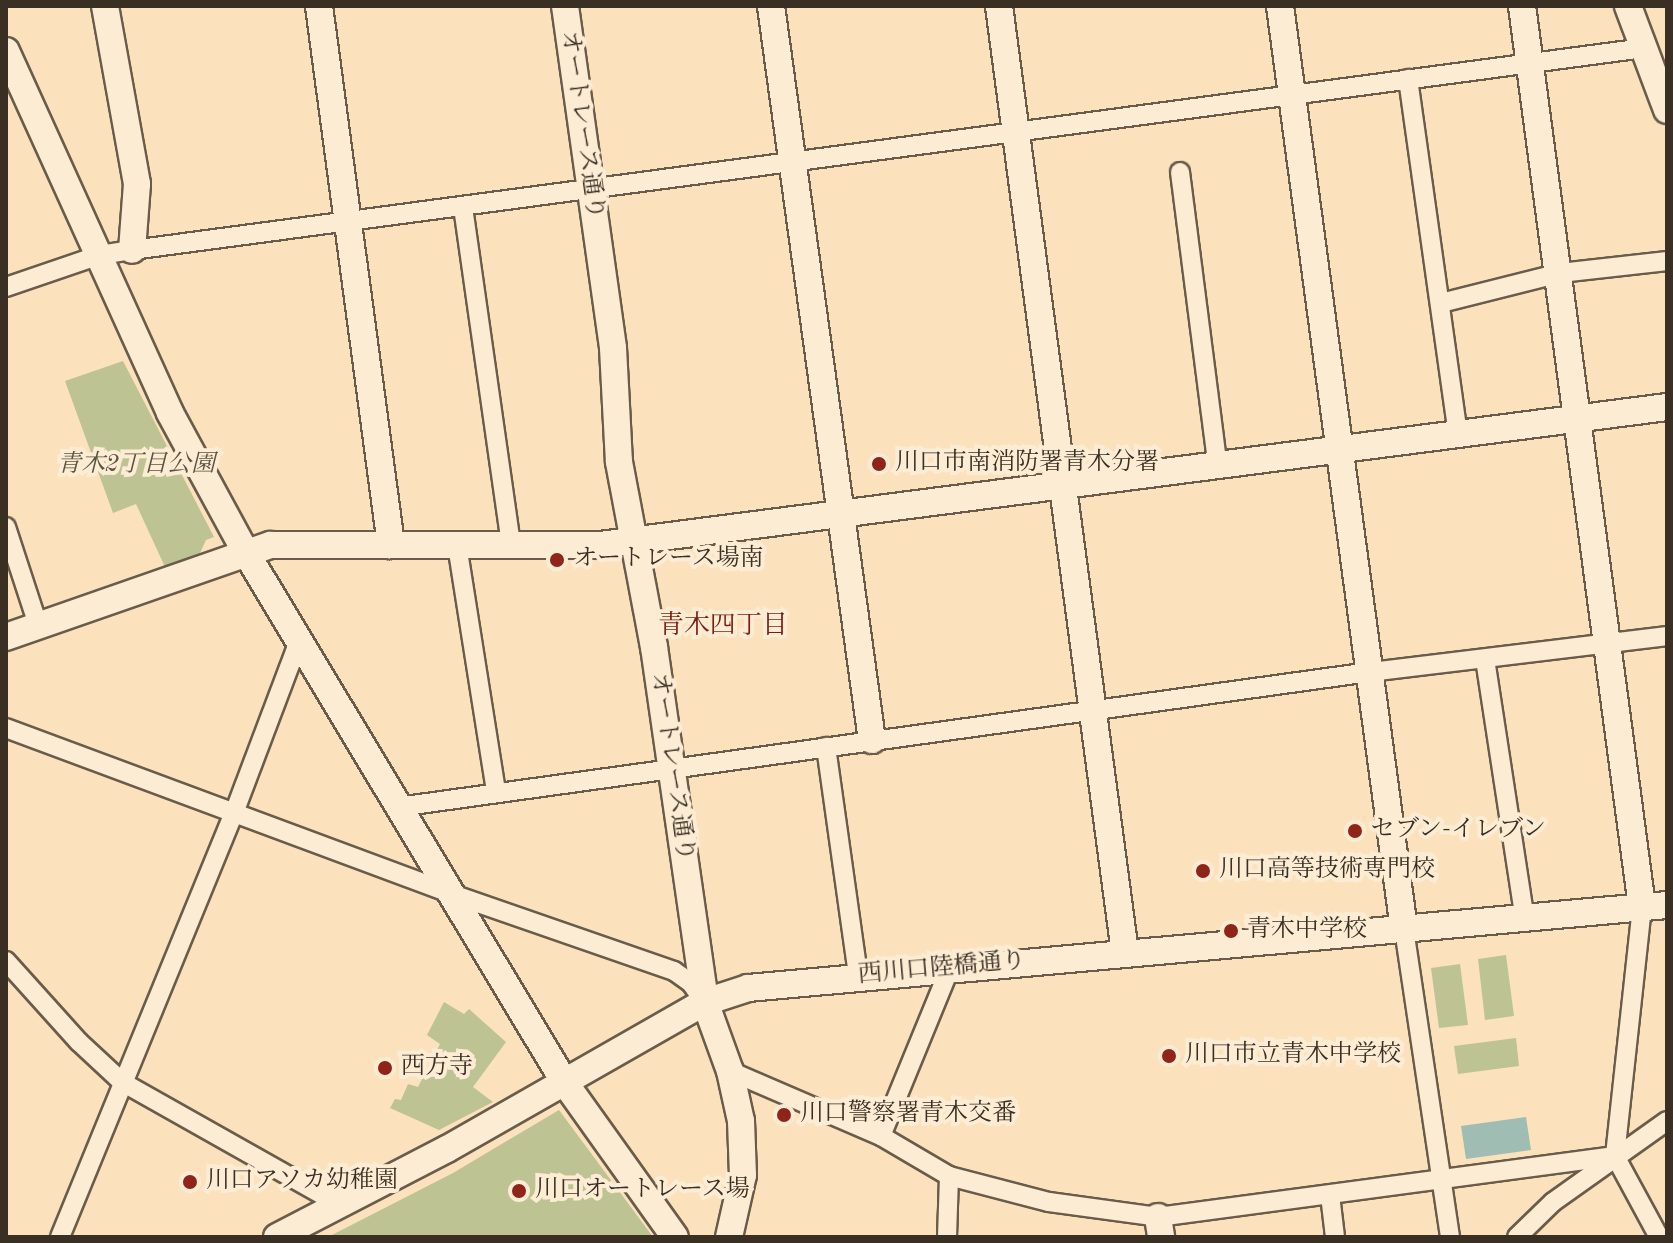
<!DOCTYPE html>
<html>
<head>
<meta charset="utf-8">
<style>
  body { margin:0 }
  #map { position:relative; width:1673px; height:1243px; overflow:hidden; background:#fbe2bd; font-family:"Old Standard TT","Noto Serif JP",serif }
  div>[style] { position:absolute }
  .green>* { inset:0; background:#bdc392 }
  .water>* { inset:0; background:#9fbdb3 }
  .roads { filter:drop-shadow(2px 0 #6a5c4a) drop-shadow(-2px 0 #6a5c4a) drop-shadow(0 2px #6a5c4a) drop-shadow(0 -2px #6a5c4a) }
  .street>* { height:18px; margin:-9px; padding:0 9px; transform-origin:9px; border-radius:9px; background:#fcecd4 }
  .secondary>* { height:26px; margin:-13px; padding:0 13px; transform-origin:13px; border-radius:13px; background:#fcecd4 }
  .dots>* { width:22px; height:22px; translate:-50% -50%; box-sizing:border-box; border:4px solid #fcecd4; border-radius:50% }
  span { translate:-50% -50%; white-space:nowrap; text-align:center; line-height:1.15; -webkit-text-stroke:8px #fcecd4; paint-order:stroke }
  .street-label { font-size:24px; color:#392f23 }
  .poi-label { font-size:24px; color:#392f23 }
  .left { translate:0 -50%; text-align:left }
  .park-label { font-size:24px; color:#5a543f; font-style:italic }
  .neighbourhood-label { font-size:26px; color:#7a1f14 }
  .frame { position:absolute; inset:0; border:8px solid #392f23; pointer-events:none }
</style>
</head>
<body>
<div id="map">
  <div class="green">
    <div style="clip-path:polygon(123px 361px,214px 537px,206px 540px,200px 553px,165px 567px,136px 504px,113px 513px,65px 381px)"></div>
    <div style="clip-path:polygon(1506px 955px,1514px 1016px,1485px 1020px,1478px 959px)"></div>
    <div style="clip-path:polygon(1460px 964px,1468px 1025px,1439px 1028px,1431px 968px)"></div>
    <div style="clip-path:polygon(444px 1002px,464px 1014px,469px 1009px,506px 1042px,473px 1087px,493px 1102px,439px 1130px,390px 1108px,395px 1099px,401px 1100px,408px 1084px,418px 1087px,440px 1044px,427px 1035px)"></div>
    <div style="clip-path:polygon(1516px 1038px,1519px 1066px,1458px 1074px,1454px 1046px)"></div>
    <div style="clip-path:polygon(559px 1110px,653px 1237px,328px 1237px,453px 1173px)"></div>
  </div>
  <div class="water">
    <div style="clip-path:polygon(1526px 1117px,1531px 1150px,1466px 1159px,1461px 1126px)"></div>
  </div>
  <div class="roads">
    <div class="street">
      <div style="left:1408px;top:79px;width:359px;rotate:82deg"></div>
      <div style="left:1180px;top:172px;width:297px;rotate:82.7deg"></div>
      <div style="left:463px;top:207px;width:341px;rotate:81.9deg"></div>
      <div style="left:6px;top:287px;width:99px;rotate:-18.8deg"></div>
      <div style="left:100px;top:255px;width:32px;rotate:-9deg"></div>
      <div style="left:132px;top:250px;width:1524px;rotate:-7.61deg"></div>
      <div style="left:1441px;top:303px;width:123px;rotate:-14.1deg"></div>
      <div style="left:1560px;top:273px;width:108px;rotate:-6.4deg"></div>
      <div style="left:6px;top:527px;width:103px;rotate:71.9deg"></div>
      <div style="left:457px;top:545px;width:250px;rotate:81deg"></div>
      <div style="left:1485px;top:659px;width:263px;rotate:81.3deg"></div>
      <div style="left:6px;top:728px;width:476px;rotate:20.4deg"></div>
      <div style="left:452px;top:894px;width:235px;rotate:19.1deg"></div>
      <div style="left:674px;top:971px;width:21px;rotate:35deg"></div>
      <div style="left:691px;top:983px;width:21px;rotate:55deg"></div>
      <div style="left:826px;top:747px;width:231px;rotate:82deg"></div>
      <div style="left:398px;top:807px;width:981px;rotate:-7.91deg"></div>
      <div style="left:1370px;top:672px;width:299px;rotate:-6.9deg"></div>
      <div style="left:1642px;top:907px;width:250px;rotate:96.2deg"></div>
      <div style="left:1615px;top:1156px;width:92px;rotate:61.5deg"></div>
      <div style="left:1404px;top:929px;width:311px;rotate:81.5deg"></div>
      <div style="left:6px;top:961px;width:109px;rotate:48deg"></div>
      <div style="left:79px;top:1042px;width:59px;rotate:42.9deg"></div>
      <div style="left:122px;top:1082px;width:250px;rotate:29.4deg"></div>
      <div style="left:730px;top:1071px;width:164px;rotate:23.3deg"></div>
      <div style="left:881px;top:1136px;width:79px;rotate:30.5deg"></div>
      <div style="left:949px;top:1176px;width:103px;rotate:14.6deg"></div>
      <div style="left:1049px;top:1202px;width:110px;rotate:7.8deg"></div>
      <div style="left:1158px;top:1217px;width:461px;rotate:-7.6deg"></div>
      <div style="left:881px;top:1136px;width:182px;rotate:-67.7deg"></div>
      <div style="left:1330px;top:1195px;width:42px;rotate:83.2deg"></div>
      <div style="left:60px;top:1237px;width:458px;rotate:-67.7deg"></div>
      <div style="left:234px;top:813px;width:181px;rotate:-69.3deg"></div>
      <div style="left:947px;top:1237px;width:61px;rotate:-88.1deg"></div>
      <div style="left:1517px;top:1237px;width:50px;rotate:-44.2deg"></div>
      <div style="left:1553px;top:1202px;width:140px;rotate:-35.4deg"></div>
    </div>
    <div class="secondary">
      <div style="left:105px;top:6px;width:181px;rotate:79.8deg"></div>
      <div style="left:137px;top:184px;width:66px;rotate:94.3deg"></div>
      <div style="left:319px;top:6px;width:544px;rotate:82.39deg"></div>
      <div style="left:565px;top:6px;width:345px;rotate:82deg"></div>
      <div style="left:613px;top:348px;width:114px;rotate:87deg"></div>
      <div style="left:619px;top:462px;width:188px;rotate:79.3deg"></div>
      <div style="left:654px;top:647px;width:359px;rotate:81.8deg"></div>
      <div style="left:705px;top:1002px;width:73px;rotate:70.1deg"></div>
      <div style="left:730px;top:1071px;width:51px;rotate:77.6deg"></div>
      <div style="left:741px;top:1121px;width:54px;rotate:87.9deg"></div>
      <div style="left:743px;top:1175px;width:64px;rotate:102.7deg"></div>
      <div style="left:771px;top:6px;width:741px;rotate:82.17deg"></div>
      <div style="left:999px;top:6px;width:955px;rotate:82.42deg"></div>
      <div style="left:1280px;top:6px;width:931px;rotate:82.35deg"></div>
      <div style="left:1522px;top:6px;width:909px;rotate:82.41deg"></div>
      <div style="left:1628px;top:6px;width:111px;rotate:69.4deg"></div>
      <div style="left:6px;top:51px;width:397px;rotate:65.6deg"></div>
      <div style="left:170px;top:413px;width:157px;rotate:61.5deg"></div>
      <div style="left:245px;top:551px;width:621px;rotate:58.97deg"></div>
      <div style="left:565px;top:1083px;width:189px;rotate:54.5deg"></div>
      <div style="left:6px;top:637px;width:280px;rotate:-19.2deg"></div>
      <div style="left:270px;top:545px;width:330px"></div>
      <div style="left:600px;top:545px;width:1076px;rotate:-7.37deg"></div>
      <div style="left:1158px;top:1217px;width:20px;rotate:81deg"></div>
      <div style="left:277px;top:1237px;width:191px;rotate:-27.4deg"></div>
      <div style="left:447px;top:1149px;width:297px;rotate:-29.7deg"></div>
      <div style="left:705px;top:1002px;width:45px;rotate:-18deg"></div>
      <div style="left:748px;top:988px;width:923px;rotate:-5.16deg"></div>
    </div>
  </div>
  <div class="dots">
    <div style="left:879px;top:464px;background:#8f2418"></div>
    <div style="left:557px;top:560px;background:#8f2418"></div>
    <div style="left:1355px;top:831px;background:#8f2418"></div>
    <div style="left:1203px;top:871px;background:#8f2418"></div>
    <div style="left:1231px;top:931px;background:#8f2418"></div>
    <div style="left:1169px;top:1056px;background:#8f2418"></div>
    <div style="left:385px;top:1068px;background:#8f2418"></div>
    <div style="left:784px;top:1115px;background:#8f2418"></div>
    <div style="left:190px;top:1182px;background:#8f2418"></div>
    <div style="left:519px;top:1191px;background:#8f2418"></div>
  </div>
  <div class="street-label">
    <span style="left:581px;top:125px;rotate:82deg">オートレース通り</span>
    <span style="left:671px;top:767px;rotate:82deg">オートレース通り</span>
    <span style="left:942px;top:969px;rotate:-5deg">西川口陸橋通り</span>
  </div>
  <div class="poi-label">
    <span class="left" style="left:895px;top:464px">川口市南消防署青木分署</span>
    <span class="left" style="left:573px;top:560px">オートレース場南</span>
    <span class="left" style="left:1371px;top:831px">セブン-イレブン</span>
    <span class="left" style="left:1219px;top:871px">川口高等技術専門校</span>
    <span class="left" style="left:1247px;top:931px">青木中学校</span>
    <span class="left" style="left:1185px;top:1056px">川口市立青木中学校</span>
    <span class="left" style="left:401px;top:1068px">西方寺</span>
    <span class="left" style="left:800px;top:1115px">川口警察署青木交番</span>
    <span class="left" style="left:206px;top:1182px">川口アソカ幼稚園</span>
    <span class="left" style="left:535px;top:1191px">川口オートレース場</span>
  </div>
  <div class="park-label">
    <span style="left:136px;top:466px">青木2丁目公園</span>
  </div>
  <div class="neighbourhood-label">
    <span style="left:723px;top:627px">青木四丁目</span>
  </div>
  <div class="frame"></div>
</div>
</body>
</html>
